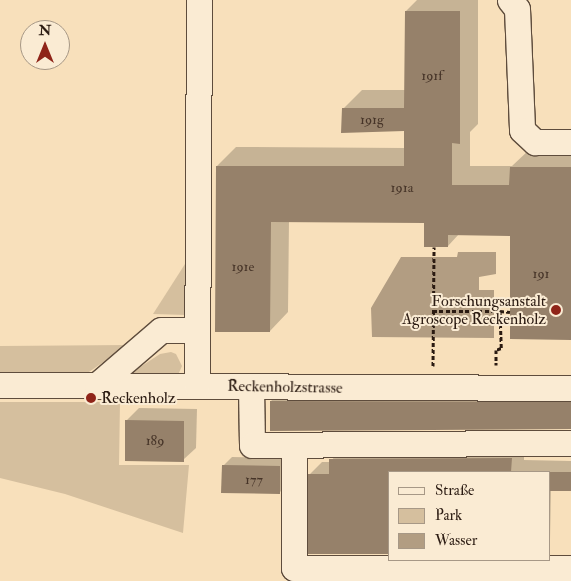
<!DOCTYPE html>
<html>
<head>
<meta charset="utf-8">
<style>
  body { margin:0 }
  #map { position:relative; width:571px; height:581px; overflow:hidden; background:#f8e0bb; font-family:"IM FELL Double Pica",serif }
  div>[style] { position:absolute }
  .green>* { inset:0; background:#d5bf9e }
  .water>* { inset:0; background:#b29d82 }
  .shadow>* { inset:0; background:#0003 }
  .building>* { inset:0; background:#96816a }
  .path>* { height:3px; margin-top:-1.5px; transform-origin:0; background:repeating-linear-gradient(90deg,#2b1b12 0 4px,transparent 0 6.5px) }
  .roads { filter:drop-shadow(1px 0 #5e4c3c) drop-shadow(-1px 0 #5e4c3c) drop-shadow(0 1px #5e4c3c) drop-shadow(0 -1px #5e4c3c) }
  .minor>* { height:25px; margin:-12.5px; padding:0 12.5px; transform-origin:12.5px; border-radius:12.5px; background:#faebd3 }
  .dots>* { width:14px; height:14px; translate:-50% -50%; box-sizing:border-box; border:2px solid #faebd3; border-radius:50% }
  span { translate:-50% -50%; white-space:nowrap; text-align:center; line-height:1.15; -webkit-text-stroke:4px #faebd3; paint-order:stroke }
  .number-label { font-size:14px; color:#463428 }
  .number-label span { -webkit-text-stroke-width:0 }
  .poi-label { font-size:16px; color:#2b1b12 }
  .right { translate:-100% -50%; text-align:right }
  .left { translate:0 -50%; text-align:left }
  .street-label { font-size:16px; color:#2b1b12 }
  .legend { position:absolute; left:388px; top:471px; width:162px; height:90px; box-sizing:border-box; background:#faebd3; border:1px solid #a79886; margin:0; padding:6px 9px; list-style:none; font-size:15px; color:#2b1b12 }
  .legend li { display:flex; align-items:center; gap:10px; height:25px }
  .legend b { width:25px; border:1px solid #a79886 }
  .north { position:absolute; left:20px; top:20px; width:50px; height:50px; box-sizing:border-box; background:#faebd3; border:1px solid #a79886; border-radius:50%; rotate:0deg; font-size:14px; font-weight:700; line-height:20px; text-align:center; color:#2b1b12 }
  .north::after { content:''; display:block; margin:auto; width:18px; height:22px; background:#8f2418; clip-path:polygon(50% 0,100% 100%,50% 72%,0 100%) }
</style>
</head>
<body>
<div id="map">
  <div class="green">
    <div style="clip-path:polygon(185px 264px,186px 315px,153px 314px)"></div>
    <div style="clip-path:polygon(128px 345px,86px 374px,0 374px,0 346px)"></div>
    <div style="clip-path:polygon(171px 352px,176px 354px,182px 366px,178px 375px,128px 375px,160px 354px)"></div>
    <div style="clip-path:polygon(0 402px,120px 402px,119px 465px,189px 465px,183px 533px,65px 494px,0 478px)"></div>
  </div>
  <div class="water">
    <div style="clip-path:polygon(458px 252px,496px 252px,496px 274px,479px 277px,479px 290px,494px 290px,494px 338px,372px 337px,371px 308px,401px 257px,457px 257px)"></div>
  </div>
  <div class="shadow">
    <div style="clip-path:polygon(417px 0,478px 0,478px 124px,470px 132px,470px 166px,512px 166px,530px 149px,571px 149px,571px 338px,511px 235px,459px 234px,448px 246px,425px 221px,289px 221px,288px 312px,270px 331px,217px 166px,236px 147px,406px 148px,406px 130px,343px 109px,362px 90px,406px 90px,406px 11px)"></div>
    <div style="clip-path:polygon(571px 388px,571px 427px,271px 401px,284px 389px)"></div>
    <div style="clip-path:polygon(139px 408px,197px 409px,196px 448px,183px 460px,126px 421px)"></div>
    <div style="clip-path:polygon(524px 446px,524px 460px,571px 461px,571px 490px,551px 490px,550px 541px,550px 472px,390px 472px,390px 552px,310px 474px,322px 462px,330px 462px,343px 447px)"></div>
    <div style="clip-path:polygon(232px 457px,288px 458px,288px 484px,279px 493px,223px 466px)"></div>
  </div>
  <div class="building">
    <div style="clip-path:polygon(405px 11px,460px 11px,460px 144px,452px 143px,452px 185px,509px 185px,510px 167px,571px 167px,571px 340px,510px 339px,510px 236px,448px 235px,448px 247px,424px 247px,424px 223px,271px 222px,270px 332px,215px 332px,216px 166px,404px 166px,404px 131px,341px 133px,342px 108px,404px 108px)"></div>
    <div style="clip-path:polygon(270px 401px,571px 402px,571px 429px,270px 431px)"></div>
    <div style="clip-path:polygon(125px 420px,184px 421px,184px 462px,125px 461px)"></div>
    <div style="clip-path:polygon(512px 458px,511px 472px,390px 472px,390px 554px,308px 554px,308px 474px,329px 474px,329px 459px)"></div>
    <div style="clip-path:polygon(222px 465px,280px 466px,280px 494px,221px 493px)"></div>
    <div style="clip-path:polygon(550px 472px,571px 472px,571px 491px,550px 491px)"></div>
  </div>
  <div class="path">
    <div style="left:433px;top:311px;width:67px"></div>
    <div style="left:500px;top:311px;width:37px;rotate:88deg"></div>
    <div style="left:501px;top:348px;width:5px;rotate:158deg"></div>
    <div style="left:496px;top:350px;width:15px;rotate:90deg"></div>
    <div style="left:500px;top:311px;width:10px;rotate:6deg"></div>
    <div style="left:433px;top:366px;width:119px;rotate:-89.5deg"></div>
  </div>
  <div class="roads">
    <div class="minor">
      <div style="left:510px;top:0;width:11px;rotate:52deg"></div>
      <div style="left:517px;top:9px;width:121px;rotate:87.6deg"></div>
      <div style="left:522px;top:130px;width:18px;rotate:43deg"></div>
      <div style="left:535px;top:142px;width:36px"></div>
      <div style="left:0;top:385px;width:571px;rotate:0.3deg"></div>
      <div style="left:97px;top:385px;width:84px;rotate:-40.7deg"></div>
      <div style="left:161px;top:330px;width:35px"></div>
      <div style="left:197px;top:386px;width:386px;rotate:-89.7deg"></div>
      <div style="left:251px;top:387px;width:58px;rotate:89deg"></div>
      <div style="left:252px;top:445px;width:319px;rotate:-0.4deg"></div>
      <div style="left:294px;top:445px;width:123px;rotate:90deg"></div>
      <div style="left:294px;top:568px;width:277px"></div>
    </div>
  </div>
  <div class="dots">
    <div style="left:556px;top:310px;background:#8f2418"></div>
    <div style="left:91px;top:398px;background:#8f2418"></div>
  </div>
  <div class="number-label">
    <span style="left:432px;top:76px">191f</span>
    <span style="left:372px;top:120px">191g</span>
    <span style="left:402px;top:188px">191a</span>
    <span style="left:243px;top:267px">191e</span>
    <span style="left:541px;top:274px">191</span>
    <span style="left:155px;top:441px">189</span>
    <span style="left:254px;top:480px">177</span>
  </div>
  <div class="poi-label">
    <span class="right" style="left:546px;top:310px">Forschungsanstalt<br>Agroscope Reckenholz</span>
    <span class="left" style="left:101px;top:398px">Reckenholz</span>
  </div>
  <div class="street-label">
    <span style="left:285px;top:387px;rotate:1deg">Reckenholzstrasse</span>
  </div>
  <ul class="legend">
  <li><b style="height:6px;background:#faebd3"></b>Straße</li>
  <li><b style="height:14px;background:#d5bf9e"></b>Park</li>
  <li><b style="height:14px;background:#b29d82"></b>Wasser</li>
  </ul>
  <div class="north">N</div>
</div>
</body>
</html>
